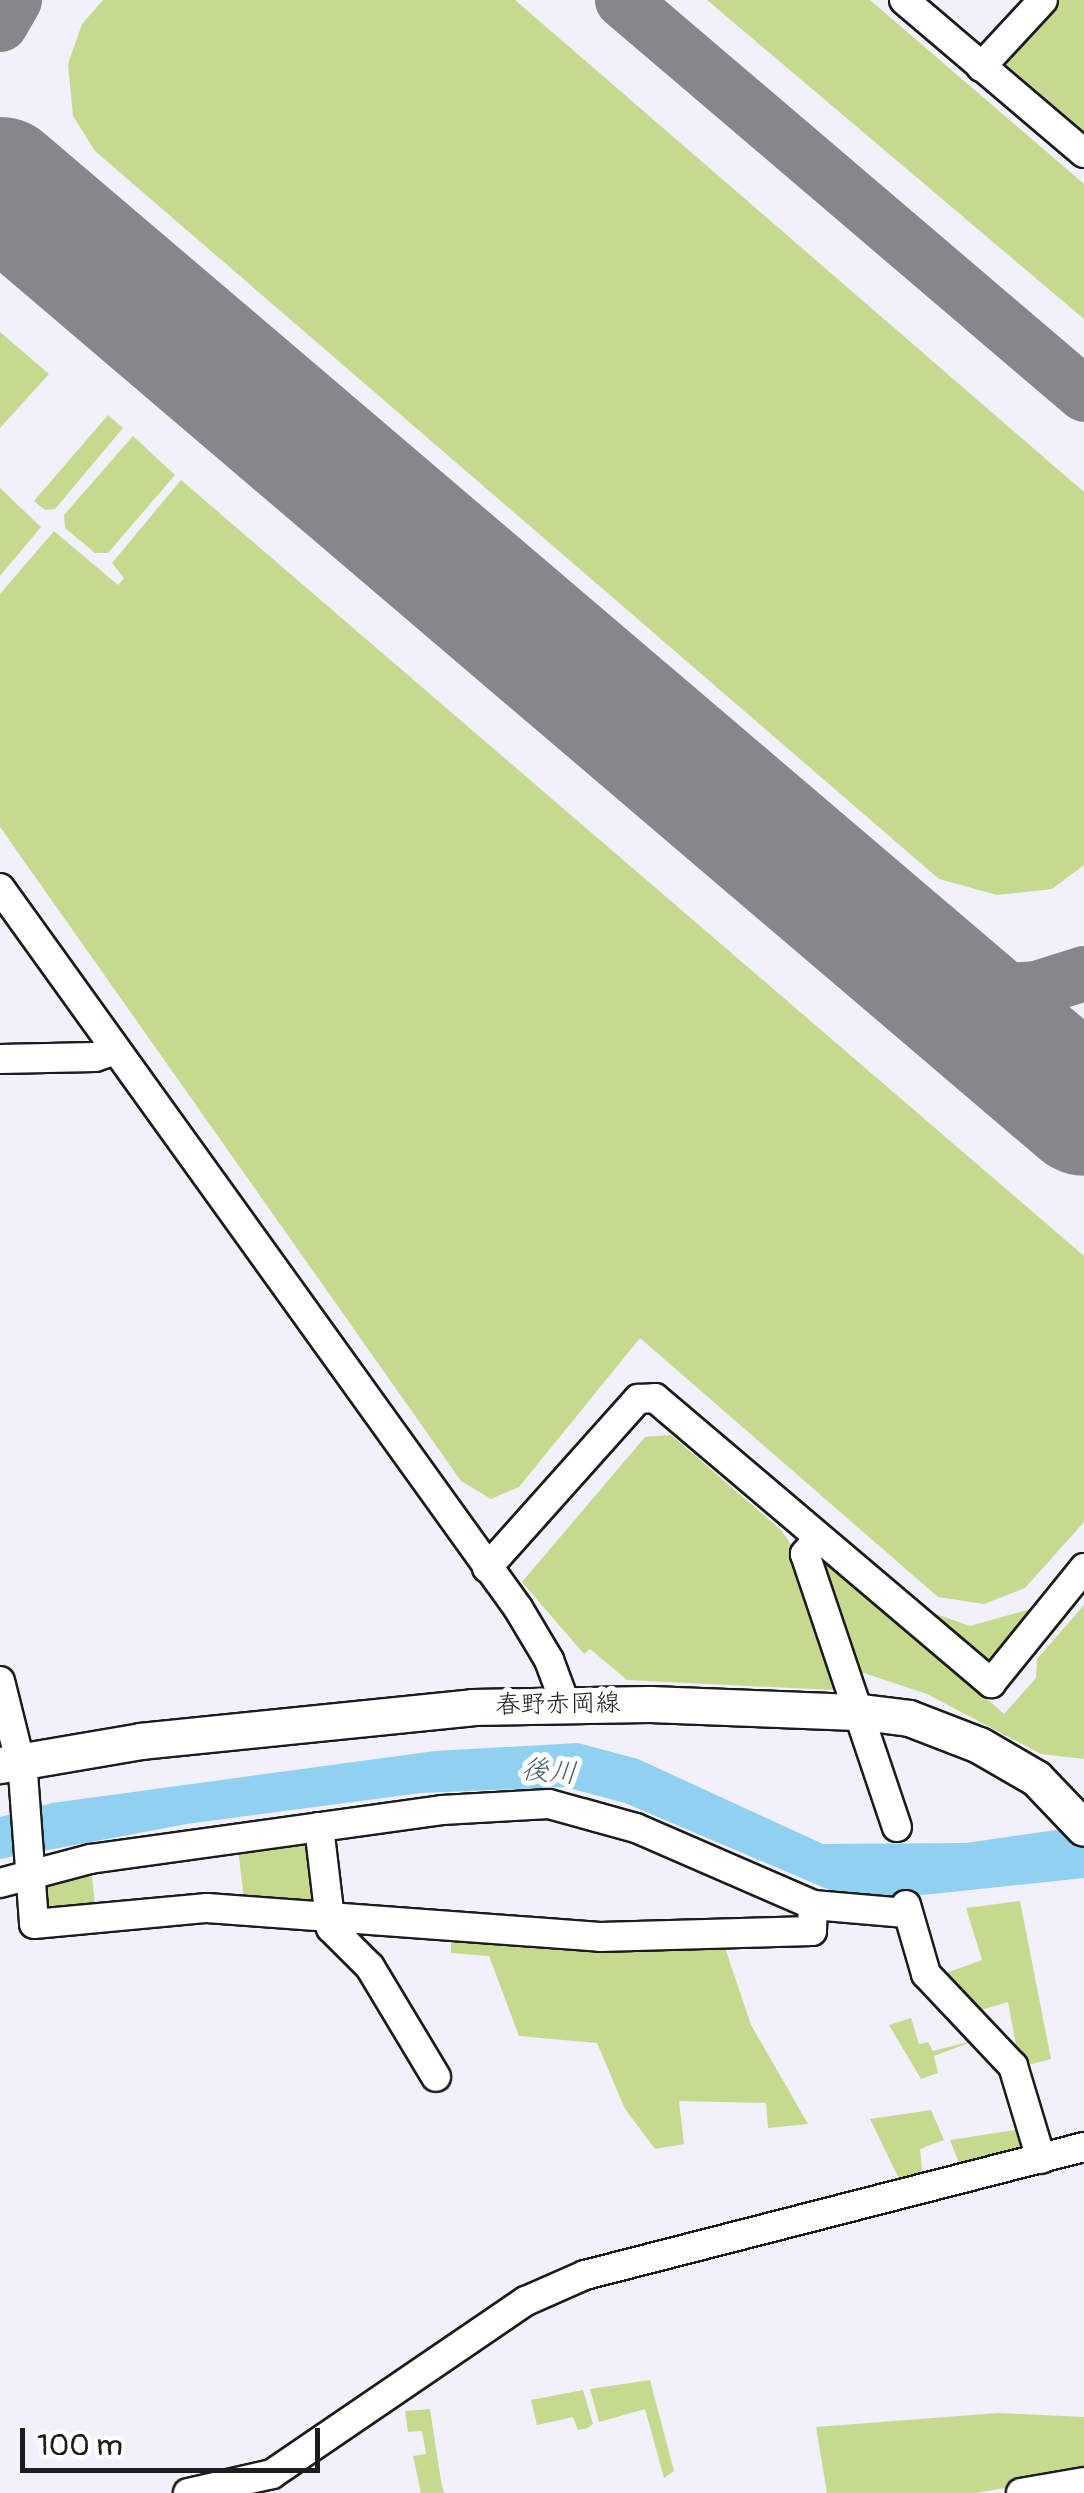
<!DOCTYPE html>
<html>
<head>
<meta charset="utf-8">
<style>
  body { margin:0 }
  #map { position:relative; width:1084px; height:2493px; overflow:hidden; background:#f2f0fa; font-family:Pangolin,"Klee One",sans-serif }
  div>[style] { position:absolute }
  .green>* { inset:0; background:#c6da8f }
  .water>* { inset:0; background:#90d0f1 }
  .taxiway>* { height:55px; margin:-27.5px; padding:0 27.5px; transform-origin:27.5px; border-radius:27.5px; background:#87868b }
  .runway>* { height:135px; margin:-67.5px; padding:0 67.5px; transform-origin:67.5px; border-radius:67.5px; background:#87868b }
  .roads { filter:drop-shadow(2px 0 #1c1c1c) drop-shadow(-2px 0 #1c1c1c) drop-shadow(0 2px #1c1c1c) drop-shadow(0 -2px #1c1c1c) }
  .minor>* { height:28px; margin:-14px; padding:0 14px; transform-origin:14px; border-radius:14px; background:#fff }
  .major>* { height:35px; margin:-17.5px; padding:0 17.5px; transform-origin:17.5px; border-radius:17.5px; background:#fff }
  span { translate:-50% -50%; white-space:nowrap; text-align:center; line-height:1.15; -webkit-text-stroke:10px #fff; paint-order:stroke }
  .street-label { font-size:25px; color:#1c1c1c }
  .water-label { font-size:28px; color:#455b67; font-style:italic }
  .scale { position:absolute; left:20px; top:2428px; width:300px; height:45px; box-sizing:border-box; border:5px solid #1c1c1c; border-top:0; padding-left:12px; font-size:30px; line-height:35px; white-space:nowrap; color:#1c1c1c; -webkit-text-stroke:8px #fff; paint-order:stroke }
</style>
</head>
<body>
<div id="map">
  <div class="green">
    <div style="clip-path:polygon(103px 0,515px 0,1084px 492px,1084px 865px,1052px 889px,997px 895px,939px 879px,95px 151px,73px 116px,68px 64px,82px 24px)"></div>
    <div style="clip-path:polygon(707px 0,870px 0,1084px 184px,1084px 319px)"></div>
    <div style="clip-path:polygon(1057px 0,1084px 0,1084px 131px,1001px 60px)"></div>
    <div style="clip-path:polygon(0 332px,49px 374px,0 428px)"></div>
    <div style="clip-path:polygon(108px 415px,123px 428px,55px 509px,45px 510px,34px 501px)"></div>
    <div style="clip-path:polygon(133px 436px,175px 475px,108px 553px,95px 553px,65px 528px,64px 515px)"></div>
    <div style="clip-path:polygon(181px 480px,1084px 1256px,1084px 1522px,1025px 1588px,984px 1604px,938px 1597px,640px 1338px,519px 1487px,491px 1499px,461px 1481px,0 827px,0 594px,54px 531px,118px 585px,124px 578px,112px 563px)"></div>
    <div style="clip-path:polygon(0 488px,41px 527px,0 576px)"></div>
    <div style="clip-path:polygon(671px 1435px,781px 1530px,799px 1556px,841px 1680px,833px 1690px,627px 1680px,590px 1649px,584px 1654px,522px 1582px,645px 1437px)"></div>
    <div style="clip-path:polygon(824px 1552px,1004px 1714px,1036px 1678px,1037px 1659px,1084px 1605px,1084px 1759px,1041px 1754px,927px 1694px,861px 1672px,813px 1562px)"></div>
    <div style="clip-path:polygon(905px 1603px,970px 1626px,1034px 1608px,987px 1672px)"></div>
    <div style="clip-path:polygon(319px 1827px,326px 1915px,245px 1910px,237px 1839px)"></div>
    <div style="clip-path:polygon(90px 1859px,96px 1915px,34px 1924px,31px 1876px)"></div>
    <div style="clip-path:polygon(1020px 1901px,1051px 2059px,1020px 2067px,1008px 2002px,968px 2014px,938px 1976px,982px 1960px,966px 1908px)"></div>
    <div style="clip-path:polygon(451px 1925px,721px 1936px,751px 2025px,808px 2124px,768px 2128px,766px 2103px,679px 2101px,684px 2144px,655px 2149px,625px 2109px,597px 2043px,519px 2036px,489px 1956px,451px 1953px)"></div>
    <div style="clip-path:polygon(911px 2018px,919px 2044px,928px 2042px,933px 2051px,979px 2039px,934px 2056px,938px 2073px,921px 2079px,889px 2025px)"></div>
    <div style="clip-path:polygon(931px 2110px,944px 2140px,920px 2149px,923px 2180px,902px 2185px,870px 2119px)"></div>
    <div style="clip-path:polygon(1027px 2128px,1033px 2146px,962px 2171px,950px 2140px)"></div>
    <div style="clip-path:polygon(650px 2380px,674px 2471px,664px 2478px,645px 2409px,599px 2422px,590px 2389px)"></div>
    <div style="clip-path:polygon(583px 2390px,593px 2424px,588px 2428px,578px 2430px,573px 2417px,537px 2425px,531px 2400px)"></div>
    <div style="clip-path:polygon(430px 2409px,441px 2481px,444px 2493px,421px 2493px,413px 2456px,426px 2454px,422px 2431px,408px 2432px,405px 2411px)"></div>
    <div style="clip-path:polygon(998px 2413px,1084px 2417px,1084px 2475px,975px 2493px,827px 2493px,816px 2427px)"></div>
  </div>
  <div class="water">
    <div style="clip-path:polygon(578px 1743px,638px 1759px,823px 1844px,966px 1843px,1084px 1826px,1084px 1878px,884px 1899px,834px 1892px,625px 1803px,565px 1787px,421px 1793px,187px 1824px,0 1859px,0 1817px,52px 1803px,435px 1751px)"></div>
  </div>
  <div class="taxiway">
    <div style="left:622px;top:0;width:607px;rotate:40.46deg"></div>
    <div style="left:0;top:24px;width:28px;rotate:-60deg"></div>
    <div style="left:0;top:176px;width:38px;rotate:49deg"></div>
    <div style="left:901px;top:952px;width:26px;rotate:47deg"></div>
    <div style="left:919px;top:971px;width:84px;rotate:13deg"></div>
    <div style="left:1001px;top:990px;width:35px;rotate:-3deg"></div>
    <div style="left:1036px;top:988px;width:50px;rotate:-17.4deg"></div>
  </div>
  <div class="runway">
    <div style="left:0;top:184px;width:1424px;rotate:40.44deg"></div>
  </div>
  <div class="roads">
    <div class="minor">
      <div style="left:904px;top:0;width:236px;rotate:40.4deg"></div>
      <div style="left:981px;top:67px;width:91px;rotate:-47.2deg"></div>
      <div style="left:0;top:888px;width:887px;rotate:54.27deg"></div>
      <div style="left:518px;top:1608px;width:61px;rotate:59.2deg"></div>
      <div style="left:549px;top:1660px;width:46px;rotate:69.6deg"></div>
      <div style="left:0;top:1059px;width:95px;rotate:-1.2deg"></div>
      <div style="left:95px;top:1057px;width:21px;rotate:-19deg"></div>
      <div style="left:818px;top:1539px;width:20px;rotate:131deg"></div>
      <div style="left:805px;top:1554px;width:288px;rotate:71.4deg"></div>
      <div style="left:487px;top:1568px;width:227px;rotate:-48.2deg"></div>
      <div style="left:638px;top:1399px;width:17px;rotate:-3deg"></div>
      <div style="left:655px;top:1398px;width:441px;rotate:40.3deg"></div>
      <div style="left:991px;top:1683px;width:148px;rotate:-51deg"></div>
      <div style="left:0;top:1681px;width:95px;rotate:76deg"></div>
      <div style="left:23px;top:1773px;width:151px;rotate:85.8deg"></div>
      <div style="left:34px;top:1924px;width:174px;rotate:-5.3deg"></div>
      <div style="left:207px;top:1908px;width:394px;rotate:4.2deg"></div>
      <div style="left:600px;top:1937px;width:212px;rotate:-1.6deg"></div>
      <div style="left:812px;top:1931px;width:26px;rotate:-88deg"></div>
      <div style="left:319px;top:1827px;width:102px;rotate:83.2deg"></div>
      <div style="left:331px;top:1928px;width:55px;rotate:45deg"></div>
      <div style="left:370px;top:1967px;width:128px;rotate:59deg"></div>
      <div style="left:0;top:1883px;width:93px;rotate:-14.9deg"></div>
      <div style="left:90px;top:1859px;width:355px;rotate:-7.9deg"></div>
      <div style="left:442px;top:1810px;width:107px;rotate:-3.2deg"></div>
      <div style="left:549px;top:1804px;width:90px;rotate:15.4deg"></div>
      <div style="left:636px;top:1828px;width:193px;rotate:23.5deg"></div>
      <div style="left:813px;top:1905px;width:93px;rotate:4.9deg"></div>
      <div style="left:906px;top:1905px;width:72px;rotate:73.8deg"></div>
      <div style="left:926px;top:1974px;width:127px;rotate:46.6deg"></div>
      <div style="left:1013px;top:2066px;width:97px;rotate:73.2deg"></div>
      <div style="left:188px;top:2493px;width:86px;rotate:-12.7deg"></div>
      <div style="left:272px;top:2474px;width:307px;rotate:-34.3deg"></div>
      <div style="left:526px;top:2301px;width:64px;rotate:-23.8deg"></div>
      <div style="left:585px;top:2275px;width:515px;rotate:-14.39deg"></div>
      <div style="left:1021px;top:2493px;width:64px;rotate:-9.9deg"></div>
    </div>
    <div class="major">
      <div style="left:0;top:1765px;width:142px;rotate:-9.7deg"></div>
      <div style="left:140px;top:1741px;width:334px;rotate:-5.8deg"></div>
      <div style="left:472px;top:1707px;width:178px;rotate:-1deg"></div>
      <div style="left:650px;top:1704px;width:212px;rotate:2.2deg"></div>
      <div style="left:862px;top:1712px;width:47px;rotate:7.3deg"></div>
      <div style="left:909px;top:1718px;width:75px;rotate:21.1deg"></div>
      <div style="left:979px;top:1745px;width:66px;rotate:30.1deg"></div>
      <div style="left:1036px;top:1778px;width:69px;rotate:46.2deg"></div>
    </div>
  </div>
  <div class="street-label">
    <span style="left:558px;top:1705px;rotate:-1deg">春野赤岡線</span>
  </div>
  <div class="water-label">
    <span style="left:549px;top:1772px;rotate:5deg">後川</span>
  </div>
  <div class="scale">100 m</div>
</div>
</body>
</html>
